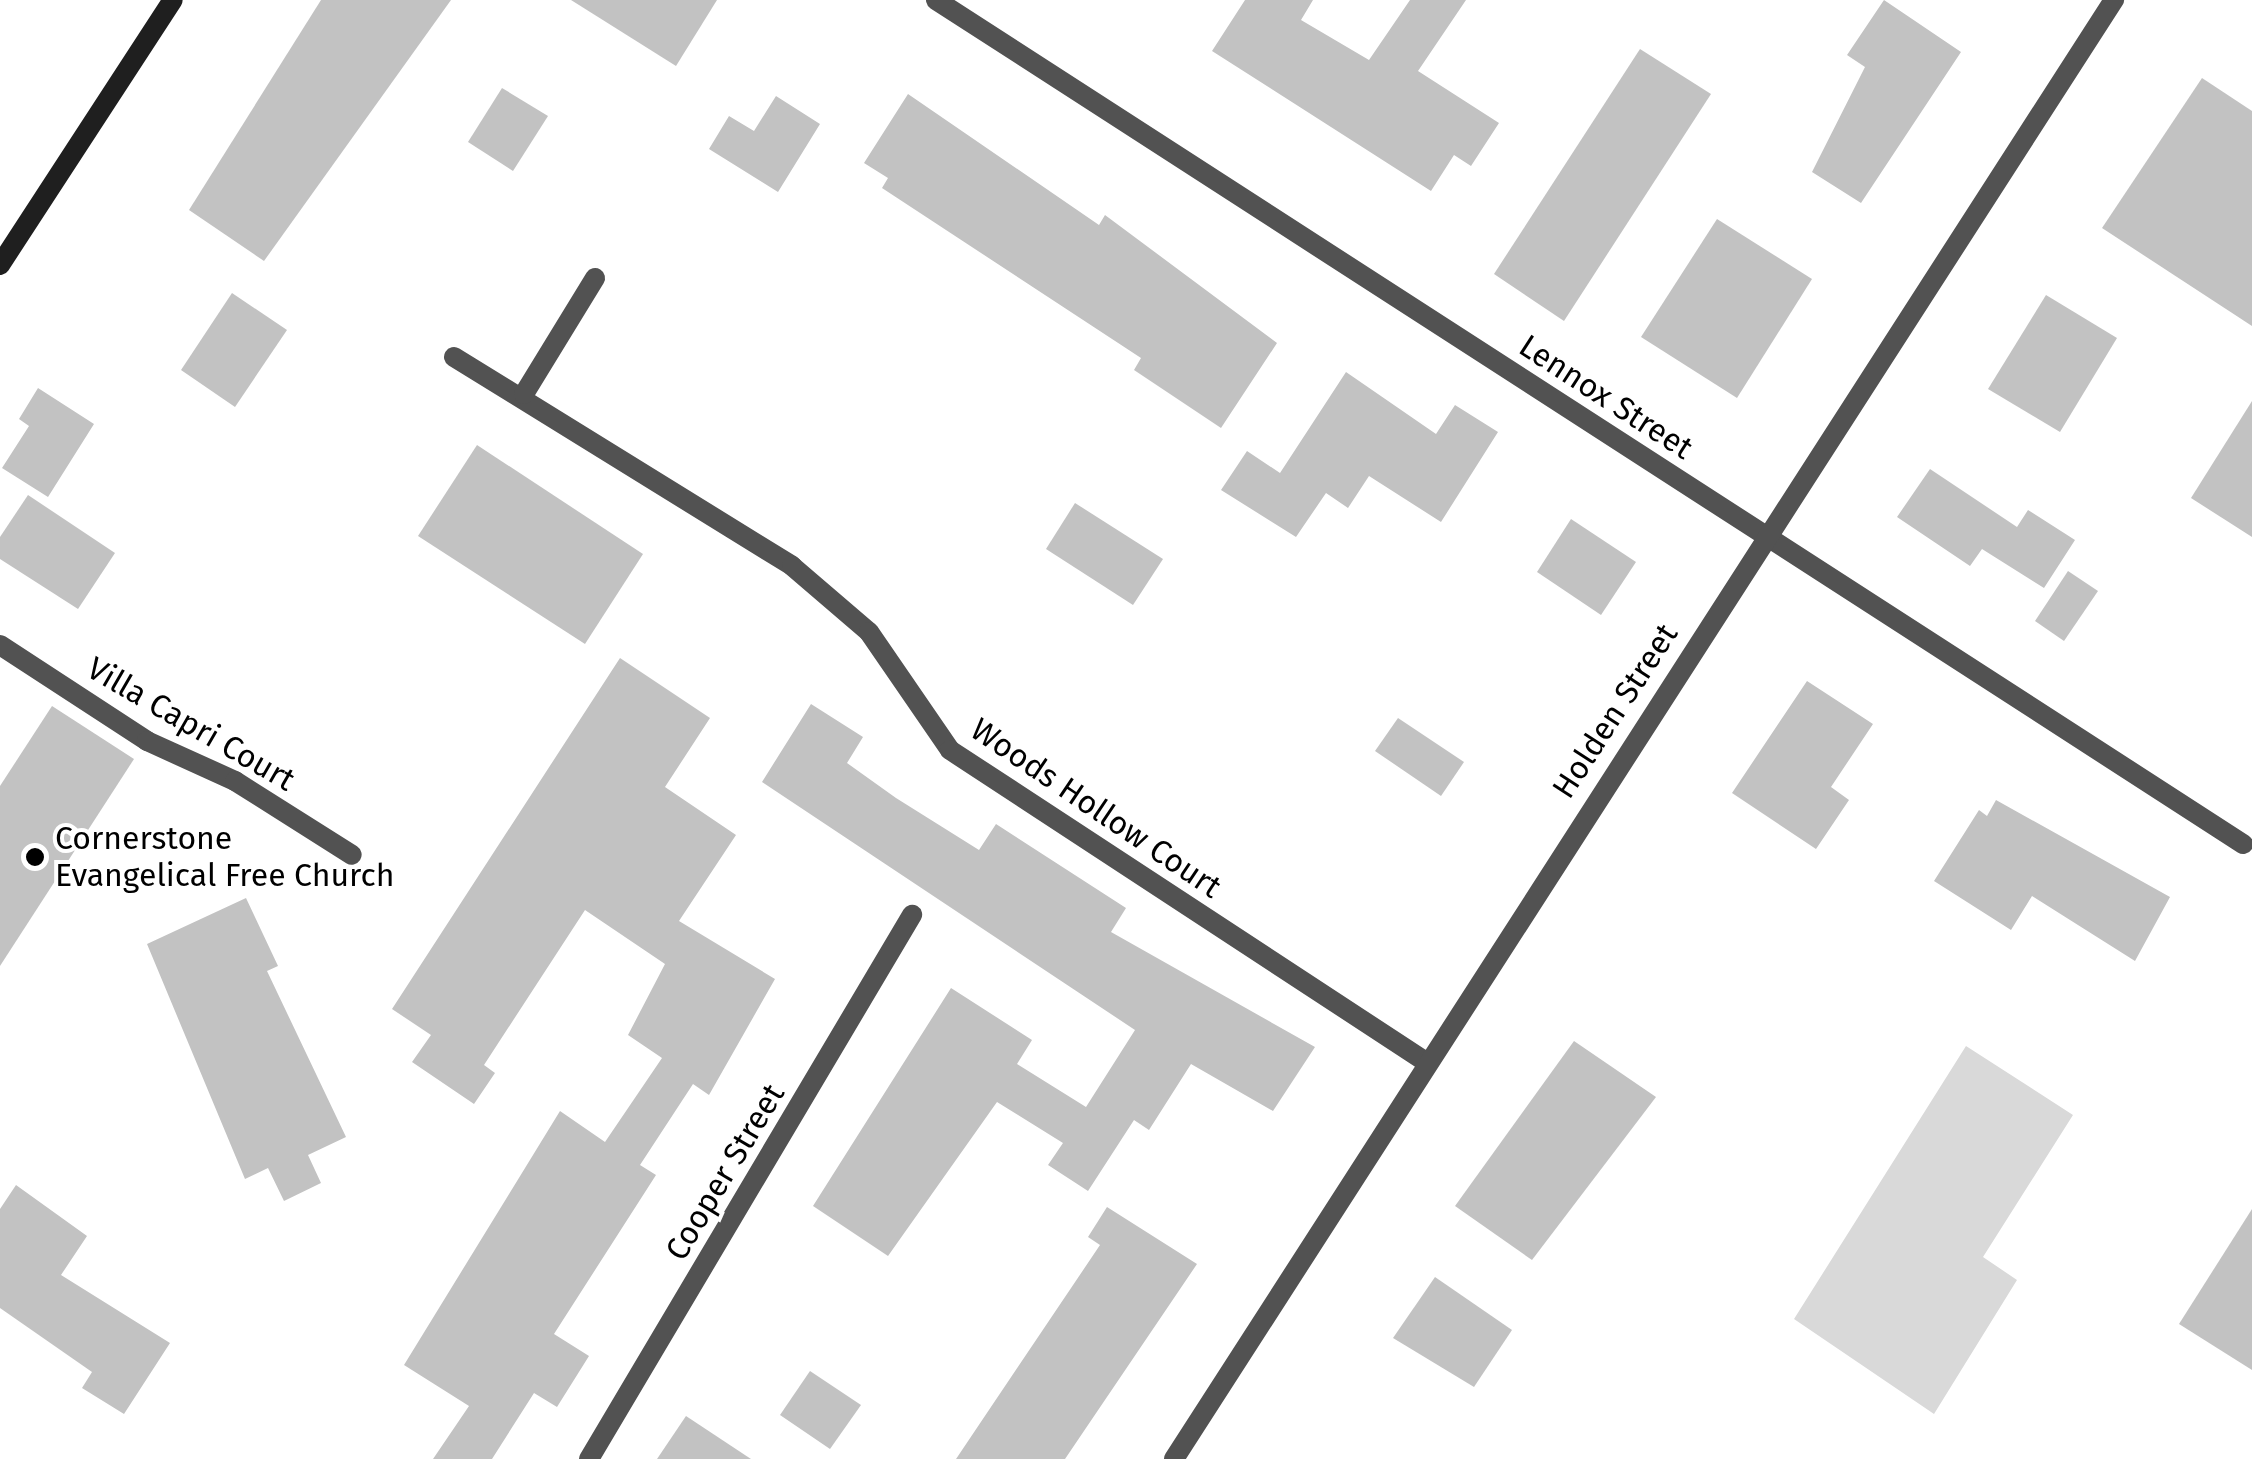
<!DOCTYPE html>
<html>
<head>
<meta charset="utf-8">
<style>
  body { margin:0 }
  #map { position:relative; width:2252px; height:1459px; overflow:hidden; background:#fff; font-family:"Fira Sans",sans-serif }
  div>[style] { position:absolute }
  .green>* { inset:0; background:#d9d9d9 }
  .building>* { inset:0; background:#c2c2c2 }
  .street>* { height:20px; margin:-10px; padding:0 10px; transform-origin:10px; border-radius:10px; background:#525252 }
  .secondary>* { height:20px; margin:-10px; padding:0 10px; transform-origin:10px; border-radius:10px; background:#1f1f1f }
  .dots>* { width:28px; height:28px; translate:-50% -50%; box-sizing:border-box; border:5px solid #fff; border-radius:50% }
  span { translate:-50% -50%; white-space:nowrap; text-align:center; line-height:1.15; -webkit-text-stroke:8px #fff; paint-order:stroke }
  .street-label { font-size:32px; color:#000 }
  .poi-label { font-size:32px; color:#000 }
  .left { translate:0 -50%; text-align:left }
</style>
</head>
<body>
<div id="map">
  <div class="green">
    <div style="clip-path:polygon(1966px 1046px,2073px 1115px,1983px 1257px,2017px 1280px,1934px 1414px,1794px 1319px)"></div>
  </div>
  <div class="building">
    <div style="clip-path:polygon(321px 0,451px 0,264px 261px,189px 210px)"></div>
    <div style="clip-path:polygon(571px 0,717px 0,676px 66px)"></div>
    <div style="clip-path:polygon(1245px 0,1313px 0,1301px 20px,1369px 60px,1410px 0,1466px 0,1418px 71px,1499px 123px,1471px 166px,1454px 155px,1431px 191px,1212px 51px)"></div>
    <div style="clip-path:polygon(1884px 0,1961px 52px,1861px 203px,1812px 172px,1865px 67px,1847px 55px)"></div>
    <div style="clip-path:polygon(1640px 49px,1711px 94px,1564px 321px,1494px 274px)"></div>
    <div style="clip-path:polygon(2202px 78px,2252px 111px,2252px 326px,2102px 228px)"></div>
    <div style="clip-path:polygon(502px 88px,548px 116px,513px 171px,468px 142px)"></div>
    <div style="clip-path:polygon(908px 94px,1099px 225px,1105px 215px,1277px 343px,1221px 428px,1134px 370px,1141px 358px,882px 188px,888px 178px,864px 163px)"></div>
    <div style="clip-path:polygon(776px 96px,820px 124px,778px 192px,709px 149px,729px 116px,754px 131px)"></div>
    <div style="clip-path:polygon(1717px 219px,1812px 279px,1737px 398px,1641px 337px)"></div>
    <div style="clip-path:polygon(232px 293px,287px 330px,235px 407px,181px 370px)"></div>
    <div style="clip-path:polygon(2046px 295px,2117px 338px,2060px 432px,1988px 389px)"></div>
    <div style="clip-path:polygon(1346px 372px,1436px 434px,1455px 405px,1498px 432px,1441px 522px,1369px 476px,1348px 508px,1326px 493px,1296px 537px,1221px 490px,1247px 451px,1280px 473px)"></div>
    <div style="clip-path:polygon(38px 388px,94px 424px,48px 497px,2px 468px,29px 426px,19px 419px)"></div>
    <div style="clip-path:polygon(2252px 401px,2252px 537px,2191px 498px)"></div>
    <div style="clip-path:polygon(477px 445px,643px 554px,585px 644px,418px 536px)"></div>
    <div style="clip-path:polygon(1930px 469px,2017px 527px,2028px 510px,2075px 540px,2044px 588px,1982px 549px,1970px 566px,1897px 517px)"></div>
    <div style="clip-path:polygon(28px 495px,115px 553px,78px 609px,0 559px,0 537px)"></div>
    <div style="clip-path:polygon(1075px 503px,1163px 559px,1133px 605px,1046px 549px)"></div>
    <div style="clip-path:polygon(1571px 519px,1636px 562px,1601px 615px,1537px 572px)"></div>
    <div style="clip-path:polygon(2068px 571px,2098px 591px,2064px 641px,2035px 621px)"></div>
    <div style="clip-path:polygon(620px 658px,710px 718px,665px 787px,736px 835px,679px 921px,775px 979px,709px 1095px,693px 1084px,640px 1165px,656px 1175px,554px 1334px,589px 1356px,557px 1407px,534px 1393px,492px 1459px,433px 1459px,469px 1406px,404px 1365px,560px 1111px,605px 1142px,662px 1058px,628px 1035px,665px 964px,585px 910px,484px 1065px,495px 1073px,474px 1104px,412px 1062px,431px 1035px,392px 1009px)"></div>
    <div style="clip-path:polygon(1807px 681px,1873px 724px,1831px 787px,1849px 800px,1816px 849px,1732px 793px)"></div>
    <div style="clip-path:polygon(811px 704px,863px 737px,847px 763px,896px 798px,979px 850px,996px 824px,1126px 908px,1111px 932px,1315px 1047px,1273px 1111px,1191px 1064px,1149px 1130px,1134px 1120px,1088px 1191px,1048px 1165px,1063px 1143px,997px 1102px,888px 1256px,813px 1206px,951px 988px,1032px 1040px,1017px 1064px,1086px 1107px,1135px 1030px,762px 782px)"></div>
    <div style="clip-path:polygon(52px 706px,134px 759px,0 966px,0 786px)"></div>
    <div style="clip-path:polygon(1398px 718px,1464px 762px,1441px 796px,1375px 751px)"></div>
    <div style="clip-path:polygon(1996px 800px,2170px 897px,2135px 961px,2032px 896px,2011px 930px,1934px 881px,1979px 810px,1987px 816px)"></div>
    <div style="clip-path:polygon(246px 898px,278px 966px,267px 971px,346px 1137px,308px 1155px,321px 1183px,284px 1201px,268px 1168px,245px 1179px,147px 944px)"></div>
    <div style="clip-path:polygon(1574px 1041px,1656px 1097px,1532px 1260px,1455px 1206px)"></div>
    <div style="clip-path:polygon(16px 1185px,87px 1236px,61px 1275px,170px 1343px,124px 1414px,82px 1388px,92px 1372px,0 1308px,0 1209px)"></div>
    <div style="clip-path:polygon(1107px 1207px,1197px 1264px,1065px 1459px,956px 1459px,1100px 1245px,1088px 1237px)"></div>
    <div style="clip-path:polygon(2252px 1209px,2252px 1370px,2179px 1324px)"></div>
    <div style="clip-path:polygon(1435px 1277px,1512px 1330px,1474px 1387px,1393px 1338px)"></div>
    <div style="clip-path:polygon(810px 1371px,861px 1405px,830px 1449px,780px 1415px)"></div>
    <div style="clip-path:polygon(686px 1416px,751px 1459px,657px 1459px)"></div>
  </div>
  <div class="street">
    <div style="left:936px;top:0;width:1556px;rotate:32.85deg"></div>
    <div style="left:454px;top:357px;width:397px;rotate:31.7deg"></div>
    <div style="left:792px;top:566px;width:101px;rotate:40.6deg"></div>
    <div style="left:869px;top:632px;width:143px;rotate:55.5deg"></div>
    <div style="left:950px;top:750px;width:569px;rotate:33.24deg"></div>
    <div style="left:524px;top:394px;width:136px;rotate:-58.5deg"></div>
    <div style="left:0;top:645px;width:176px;rotate:33.1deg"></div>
    <div style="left:147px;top:741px;width:97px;rotate:24.4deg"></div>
    <div style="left:235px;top:781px;width:138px;rotate:32.3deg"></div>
    <div style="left:589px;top:1459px;width:633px;rotate:-59.3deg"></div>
    <div style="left:1174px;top:1459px;width:1736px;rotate:-57.21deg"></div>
  </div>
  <div class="secondary">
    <div style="left:0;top:265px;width:316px;rotate:-56.9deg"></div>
  </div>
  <div class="dots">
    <div style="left:35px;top:857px;background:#000"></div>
  </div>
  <div class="street-label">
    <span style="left:1606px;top:397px;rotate:33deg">Lennox Street</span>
    <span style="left:1615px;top:711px;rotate:-57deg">Holden Street</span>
    <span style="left:191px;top:724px;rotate:30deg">Villa Capri Court</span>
    <span style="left:1096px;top:808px;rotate:34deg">Woods Hollow Court</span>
    <span style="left:725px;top:1172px;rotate:-59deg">Cooper Street</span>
  </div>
  <div class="poi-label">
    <span class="left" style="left:55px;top:857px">Cornerstone<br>Evangelical Free Church</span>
  </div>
</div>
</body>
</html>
